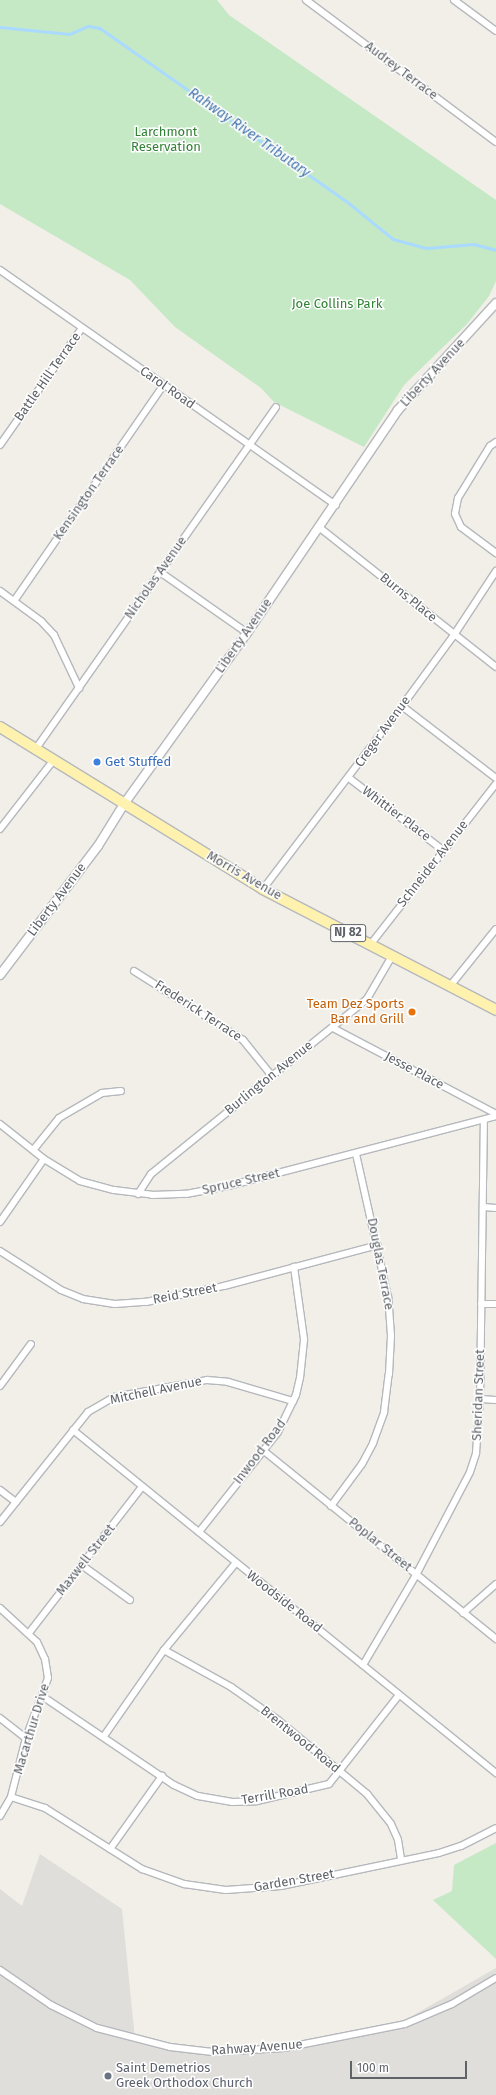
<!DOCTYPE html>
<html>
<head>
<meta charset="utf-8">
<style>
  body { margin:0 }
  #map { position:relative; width:496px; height:2095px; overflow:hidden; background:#f1efe8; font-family:"Fira Sans",sans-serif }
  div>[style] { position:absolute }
  .industrial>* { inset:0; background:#e0deda }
  .green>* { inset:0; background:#c5e8c5 }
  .stream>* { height:2.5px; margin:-1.25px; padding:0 1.25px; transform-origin:1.25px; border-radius:1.25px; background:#aadaff }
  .roads { filter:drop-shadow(1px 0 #b5b8bc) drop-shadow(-1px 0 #b5b8bc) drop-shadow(0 1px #b5b8bc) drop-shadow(0 -1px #b5b8bc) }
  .minor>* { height:6px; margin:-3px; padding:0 3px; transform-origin:3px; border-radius:3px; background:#fff }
  .tertiary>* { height:8px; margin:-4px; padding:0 4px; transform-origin:4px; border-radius:4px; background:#fff }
  .primary>* { height:10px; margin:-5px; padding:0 5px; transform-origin:5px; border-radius:5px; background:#fff2af }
  .dots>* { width:11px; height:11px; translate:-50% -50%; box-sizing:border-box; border:2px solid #fff; border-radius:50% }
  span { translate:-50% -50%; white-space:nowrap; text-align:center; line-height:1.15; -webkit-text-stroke:3px #fff; paint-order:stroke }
  .shield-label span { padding:1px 3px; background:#fff; border:1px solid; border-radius:3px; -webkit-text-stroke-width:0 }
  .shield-label { font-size:12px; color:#5f6368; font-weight:700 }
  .street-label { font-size:13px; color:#5f6368 }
  .park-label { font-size:13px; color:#348238 }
  .shop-label { font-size:13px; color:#366cbe }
  .left { translate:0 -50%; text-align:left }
  .food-label { font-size:13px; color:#c56008 }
  .right { translate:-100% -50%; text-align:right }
  .worship-label { font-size:13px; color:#5b616d }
  .water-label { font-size:14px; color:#4174aa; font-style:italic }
  .scale { position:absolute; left:350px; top:2061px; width:117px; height:18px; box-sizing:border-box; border:2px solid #5f6368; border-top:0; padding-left:5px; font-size:12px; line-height:14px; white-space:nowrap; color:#5f6368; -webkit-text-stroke:3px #fff; paint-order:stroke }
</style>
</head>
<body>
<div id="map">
  <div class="industrial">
    <div style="clip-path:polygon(40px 1854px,122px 1909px,135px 2039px,213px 2052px,298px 2048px,391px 2028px,496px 1968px,496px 2095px,0 2095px,0 1889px,22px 1906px)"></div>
  </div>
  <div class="green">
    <div style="clip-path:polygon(0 0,217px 0,229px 15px,496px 200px,496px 281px,489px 296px,467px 324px,404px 385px,364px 447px,274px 402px,261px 388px,175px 327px,130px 280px,0 204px)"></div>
    <div style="clip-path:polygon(496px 1843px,496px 1959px,433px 1900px,452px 1891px,454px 1865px)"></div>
  </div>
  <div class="stream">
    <div style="left:0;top:27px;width:70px;rotate:5.7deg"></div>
    <div style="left:70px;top:34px;width:20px;rotate:-24deg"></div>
    <div style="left:88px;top:26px;width:12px;rotate:9deg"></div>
    <div style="left:100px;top:28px;width:306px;rotate:35.1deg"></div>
    <div style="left:350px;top:204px;width:55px;rotate:39.1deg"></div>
    <div style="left:393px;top:239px;width:35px;rotate:15deg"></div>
    <div style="left:427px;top:248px;width:47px;rotate:-4.9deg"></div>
    <div style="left:474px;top:244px;width:23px;rotate:15deg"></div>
  </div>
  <div class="roads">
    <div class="minor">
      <div style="left:306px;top:0;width:237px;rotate:36.8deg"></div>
      <div style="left:454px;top:0;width:52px;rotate:36.4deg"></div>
      <div style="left:0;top:270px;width:410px;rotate:35deg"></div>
      <div style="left:496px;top:442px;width:7px;rotate:146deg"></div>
      <div style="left:490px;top:446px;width:61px;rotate:121.6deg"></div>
      <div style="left:458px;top:498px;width:16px;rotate:101deg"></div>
      <div style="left:455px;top:514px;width:14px;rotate:65deg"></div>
      <div style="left:461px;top:527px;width:44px;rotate:36.6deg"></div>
      <div style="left:0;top:445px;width:143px;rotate:-55deg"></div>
      <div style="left:320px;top:528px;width:224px;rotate:38.3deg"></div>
      <div style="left:160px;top:572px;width:106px;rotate:35deg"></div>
      <div style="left:0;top:591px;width:51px;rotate:36.2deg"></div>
      <div style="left:41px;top:621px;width:19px;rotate:47deg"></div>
      <div style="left:54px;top:635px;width:59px;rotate:64.7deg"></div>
      <div style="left:14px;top:601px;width:262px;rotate:-55.3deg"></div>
      <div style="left:402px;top:706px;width:118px;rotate:37.5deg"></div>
      <div style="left:35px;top:750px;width:419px;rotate:-54.9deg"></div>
      <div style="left:349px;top:778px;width:118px;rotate:37.5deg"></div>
      <div style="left:0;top:829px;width:86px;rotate:-52.1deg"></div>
      <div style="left:263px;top:889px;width:230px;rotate:-52.8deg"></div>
      <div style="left:402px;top:706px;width:88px;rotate:-53.8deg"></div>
      <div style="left:454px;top:635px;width:77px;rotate:-56.7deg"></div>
      <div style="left:370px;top:945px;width:204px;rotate:-52deg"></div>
      <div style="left:134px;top:971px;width:129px;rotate:32.3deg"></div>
      <div style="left:243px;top:1040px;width:46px;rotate:51.1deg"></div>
      <div style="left:450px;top:986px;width:73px;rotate:-51.1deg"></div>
      <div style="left:333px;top:1028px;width:184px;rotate:27.8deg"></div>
      <div style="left:0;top:1124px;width:56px;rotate:38.5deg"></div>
      <div style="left:44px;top:1159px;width:42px;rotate:31.4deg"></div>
      <div style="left:80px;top:1181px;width:35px;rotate:15deg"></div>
      <div style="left:114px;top:1190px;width:38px;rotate:7deg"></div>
      <div style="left:152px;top:1195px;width:34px;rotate:-2deg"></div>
      <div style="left:186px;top:1194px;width:43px;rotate:-10.8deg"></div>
      <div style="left:228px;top:1186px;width:277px;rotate:-14.6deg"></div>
      <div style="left:34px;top:1149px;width:40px;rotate:-51deg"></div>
      <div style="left:59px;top:1118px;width:50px;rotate:-30.2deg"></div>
      <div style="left:102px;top:1093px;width:19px;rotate:-6deg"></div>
      <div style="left:138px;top:1194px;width:24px;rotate:-57deg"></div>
      <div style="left:151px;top:1174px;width:278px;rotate:-39deg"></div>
      <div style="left:367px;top:999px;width:50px;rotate:-59.8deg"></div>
      <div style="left:483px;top:1207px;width:13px;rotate:4deg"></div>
      <div style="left:0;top:1222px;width:77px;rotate:-55.1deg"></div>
      <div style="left:0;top:1251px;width:72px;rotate:32.6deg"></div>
      <div style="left:61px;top:1290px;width:24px;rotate:22deg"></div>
      <div style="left:83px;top:1299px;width:32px;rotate:9deg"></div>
      <div style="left:115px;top:1304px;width:31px;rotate:-4deg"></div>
      <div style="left:146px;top:1302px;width:80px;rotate:-11.6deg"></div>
      <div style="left:224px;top:1286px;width:159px;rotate:-14.9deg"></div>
      <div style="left:481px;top:1304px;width:15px"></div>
      <div style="left:0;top:1386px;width:52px;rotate:-53.6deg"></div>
      <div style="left:480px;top:1399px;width:16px;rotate:4deg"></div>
      <div style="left:73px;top:1430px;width:545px;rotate:39.04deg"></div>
      <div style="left:264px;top:1451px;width:299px;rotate:39deg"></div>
      <div style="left:0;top:1490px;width:20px;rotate:37deg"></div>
      <div style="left:331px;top:1506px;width:52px;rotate:-53.6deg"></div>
      <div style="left:362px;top:1464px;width:24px;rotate:-62deg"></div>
      <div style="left:373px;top:1443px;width:33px;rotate:-70deg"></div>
      <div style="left:384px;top:1412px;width:38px;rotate:-83deg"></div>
      <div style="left:389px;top:1374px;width:38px;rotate:-87deg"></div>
      <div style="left:391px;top:1336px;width:39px;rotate:-94deg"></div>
      <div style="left:388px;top:1297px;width:147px;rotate:-102.6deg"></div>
      <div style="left:0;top:1522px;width:141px;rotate:-51.3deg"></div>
      <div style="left:88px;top:1412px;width:30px;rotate:-30deg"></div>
      <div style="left:114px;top:1397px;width:95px;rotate:-10.4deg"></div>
      <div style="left:207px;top:1380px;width:21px;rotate:5deg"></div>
      <div style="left:228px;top:1382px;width:68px;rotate:16.3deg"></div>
      <div style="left:199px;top:1532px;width:127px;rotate:-51.7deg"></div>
      <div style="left:278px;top:1432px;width:41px;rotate:-64.1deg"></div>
      <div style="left:296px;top:1395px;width:17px;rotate:-77deg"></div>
      <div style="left:300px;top:1378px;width:39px;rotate:-84deg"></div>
      <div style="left:304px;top:1339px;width:73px;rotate:-97.9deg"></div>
      <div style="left:83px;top:1566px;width:58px;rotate:35.9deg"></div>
      <div style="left:0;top:1608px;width:50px;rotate:42.6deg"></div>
      <div style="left:37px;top:1642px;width:19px;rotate:65deg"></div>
      <div style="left:45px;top:1659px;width:19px;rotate:81deg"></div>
      <div style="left:48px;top:1678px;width:64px;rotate:110.1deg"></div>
      <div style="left:26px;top:1738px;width:61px;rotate:104.3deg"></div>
      <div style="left:11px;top:1797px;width:22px;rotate:120deg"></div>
      <div style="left:463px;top:1613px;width:44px;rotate:-41.3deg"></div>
      <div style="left:29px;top:1633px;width:185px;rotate:-52.3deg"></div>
      <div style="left:164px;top:1650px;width:77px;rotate:28.9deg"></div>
      <div style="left:231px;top:1687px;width:57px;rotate:35.1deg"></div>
      <div style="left:278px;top:1720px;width:116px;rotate:39.7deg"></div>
      <div style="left:367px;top:1794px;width:38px;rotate:51deg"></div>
      <div style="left:391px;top:1824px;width:17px;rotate:66deg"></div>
      <div style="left:398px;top:1840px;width:20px;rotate:81deg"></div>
      <div style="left:363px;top:1665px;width:104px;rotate:-59.5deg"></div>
      <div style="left:416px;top:1575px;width:116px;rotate:-62.3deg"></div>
      <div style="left:470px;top:1472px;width:20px;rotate:-72deg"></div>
      <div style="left:476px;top:1453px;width:54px;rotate:-85.8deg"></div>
      <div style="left:480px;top:1399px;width:279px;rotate:-89.2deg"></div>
      <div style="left:42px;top:1696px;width:159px;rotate:34deg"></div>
      <div style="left:174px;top:1785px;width:26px;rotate:25deg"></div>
      <div style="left:198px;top:1796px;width:35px;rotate:10deg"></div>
      <div style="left:232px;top:1802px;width:25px;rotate:-2deg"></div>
      <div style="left:257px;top:1801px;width:74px;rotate:-13.3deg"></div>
      <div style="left:329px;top:1784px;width:113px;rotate:-51.8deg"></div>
      <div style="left:0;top:1718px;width:33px;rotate:38deg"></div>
      <div style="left:104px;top:1736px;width:105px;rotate:-55.1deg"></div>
      <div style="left:164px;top:1650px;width:112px;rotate:-50.5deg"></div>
      <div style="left:11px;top:1797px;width:36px;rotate:18deg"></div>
      <div style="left:45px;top:1808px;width:115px;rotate:32.2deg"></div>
      <div style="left:142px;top:1869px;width:45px;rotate:19.7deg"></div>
      <div style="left:184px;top:1884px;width:42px;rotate:8.1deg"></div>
      <div style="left:226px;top:1890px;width:55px;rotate:-4.2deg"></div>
      <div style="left:281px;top:1886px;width:161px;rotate:-11.8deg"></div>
      <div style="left:439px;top:1853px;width:23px;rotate:-18deg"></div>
      <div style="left:461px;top:1846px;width:39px;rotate:-27deg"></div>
      <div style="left:110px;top:1849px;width:90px;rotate:-54.5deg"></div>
      <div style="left:0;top:1970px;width:62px;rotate:34.5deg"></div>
      <div style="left:51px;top:2005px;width:51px;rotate:26.6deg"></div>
      <div style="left:97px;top:2028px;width:75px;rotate:14.6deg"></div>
      <div style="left:170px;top:2047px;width:43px;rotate:6.6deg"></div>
      <div style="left:213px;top:2052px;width:71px;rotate:-3.2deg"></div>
      <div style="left:284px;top:2048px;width:123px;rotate:-11.2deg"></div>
      <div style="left:405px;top:2024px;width:51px;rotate:-23.1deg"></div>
      <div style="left:452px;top:2004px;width:51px;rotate:-30.6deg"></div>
    </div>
    <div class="tertiary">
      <div style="left:0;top:975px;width:162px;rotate:-52.8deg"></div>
      <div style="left:98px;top:846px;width:49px;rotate:-58.2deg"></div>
      <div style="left:124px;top:804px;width:211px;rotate:-54.3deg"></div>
      <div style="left:247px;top:633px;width:269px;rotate:-55.9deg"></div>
      <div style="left:398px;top:410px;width:145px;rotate:-47.5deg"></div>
    </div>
    <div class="primary">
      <div style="left:0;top:727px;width:309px;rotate:31.6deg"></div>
      <div style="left:263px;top:889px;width:263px;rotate:27.4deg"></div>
    </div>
  </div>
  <div class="dots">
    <div style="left:97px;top:762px;background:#3f7fe0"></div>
    <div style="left:412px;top:1012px;background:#e8710a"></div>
    <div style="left:108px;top:2076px;background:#6b7280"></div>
  </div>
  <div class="shield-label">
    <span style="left:348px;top:933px">NJ 82</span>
  </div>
  <div class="street-label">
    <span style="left:401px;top:71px;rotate:37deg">Audrey Terrace</span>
    <span style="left:433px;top:373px;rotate:-47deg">Liberty Avenue</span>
    <span style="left:48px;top:377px;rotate:-55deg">Battle Hill Terrace</span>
    <span style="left:167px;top:388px;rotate:35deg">Carol Road</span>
    <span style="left:89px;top:493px;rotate:-55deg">Kensington Terrace</span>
    <span style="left:156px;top:578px;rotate:-55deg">Nicholas Avenue</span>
    <span style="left:408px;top:598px;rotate:39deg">Burns Place</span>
    <span style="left:244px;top:636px;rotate:-55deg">Liberty Avenue</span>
    <span style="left:383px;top:732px;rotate:-54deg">Creger Avenue</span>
    <span style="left:396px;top:814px;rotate:37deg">Whittier Place</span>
    <span style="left:433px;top:864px;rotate:-52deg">Schneider Avenue</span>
    <span style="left:244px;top:876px;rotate:30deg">Morris Avenue</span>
    <span style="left:57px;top:900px;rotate:-53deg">Liberty Avenue</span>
    <span style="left:198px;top:1011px;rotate:33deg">Frederick Terrace</span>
    <span style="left:414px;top:1071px;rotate:28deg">Jesse Place</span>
    <span style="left:269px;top:1078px;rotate:-39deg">Burlington Avenue</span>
    <span style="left:241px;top:1182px;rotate:-13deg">Spruce Street</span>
    <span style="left:380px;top:1264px;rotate:79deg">Douglas Terrace</span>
    <span style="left:185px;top:1294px;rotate:-11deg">Reid Street</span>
    <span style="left:156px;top:1391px;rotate:-12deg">Mitchell Avenue</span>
    <span style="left:479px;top:1395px;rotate:-88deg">Sheridan Street</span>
    <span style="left:260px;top:1452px;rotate:-53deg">Inwood Road</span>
    <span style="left:380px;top:1545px;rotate:39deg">Poplar Street</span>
    <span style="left:86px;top:1560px;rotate:-52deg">Maxwell Street</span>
    <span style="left:284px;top:1602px;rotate:38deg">Woodside Road</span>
    <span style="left:32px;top:1729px;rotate:-73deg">Macarthur Drive</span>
    <span style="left:300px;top:1740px;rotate:39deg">Brentwood Road</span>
    <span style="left:275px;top:1795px;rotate:-10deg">Terrill Road</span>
    <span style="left:294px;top:1881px;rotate:-10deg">Garden Street</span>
    <span style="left:257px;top:2048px;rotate:-4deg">Rahway Avenue</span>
  </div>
  <div class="park-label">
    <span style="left:166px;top:140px">Larchmont<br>Reservation</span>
    <span style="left:337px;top:304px">Joe Collins Park</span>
  </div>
  <div class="shop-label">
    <span class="left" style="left:105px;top:762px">Get Stuffed</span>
  </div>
  <div class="food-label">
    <span class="right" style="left:404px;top:1012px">Team Dez Sports<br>Bar and Grill</span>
  </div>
  <div class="worship-label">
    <span class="left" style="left:116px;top:2076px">Saint Demetrios<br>Greek Orthodox Church</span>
  </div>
  <div class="water-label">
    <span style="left:249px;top:133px;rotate:35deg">Rahway River Tributary</span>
  </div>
  <div class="scale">100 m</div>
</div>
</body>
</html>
